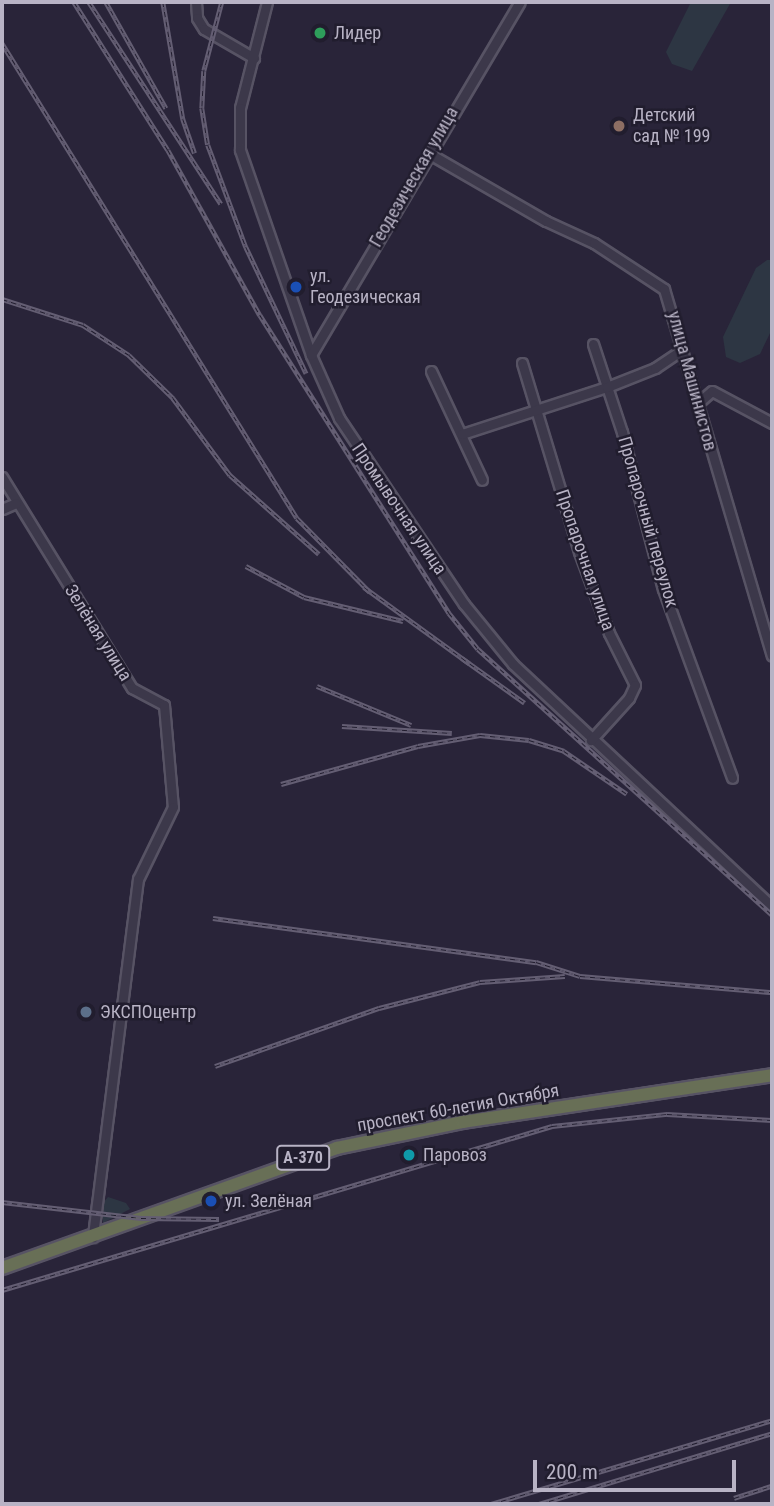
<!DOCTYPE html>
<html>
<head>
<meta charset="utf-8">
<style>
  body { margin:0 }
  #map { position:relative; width:774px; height:1506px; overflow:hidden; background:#292439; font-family:"Roboto Condensed",sans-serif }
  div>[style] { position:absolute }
  .green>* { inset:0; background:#2d3643 }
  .roads { filter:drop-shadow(2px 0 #575364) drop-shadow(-2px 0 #575364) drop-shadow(0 2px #575364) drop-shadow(0 -2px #575364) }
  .minor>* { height:9px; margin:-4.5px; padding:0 4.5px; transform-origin:4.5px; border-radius:4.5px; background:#3c384a }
  .highway>* { height:12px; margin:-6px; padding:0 6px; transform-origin:6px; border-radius:6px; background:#686f56 }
  .rail>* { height:4.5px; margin-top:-2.25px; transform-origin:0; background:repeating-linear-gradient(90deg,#211d2e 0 5px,#645e73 0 10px); box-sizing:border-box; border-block:2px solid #645e73 }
  .dots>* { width:19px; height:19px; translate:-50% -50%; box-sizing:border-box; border:4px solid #211d2e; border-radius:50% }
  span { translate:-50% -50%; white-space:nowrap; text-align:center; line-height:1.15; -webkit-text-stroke:5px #211d2e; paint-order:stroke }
  .shield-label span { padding:2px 5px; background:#211d2e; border:2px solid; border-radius:5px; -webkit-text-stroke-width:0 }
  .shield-label { font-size:16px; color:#b8b3c5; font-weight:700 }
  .poi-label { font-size:18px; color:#b8b3c5 }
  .left { translate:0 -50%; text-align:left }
  .street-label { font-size:18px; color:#b8b3c5 }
  .frame { position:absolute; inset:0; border:4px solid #b8b3c5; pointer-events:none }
  .scale { position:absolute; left:533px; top:1460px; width:203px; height:32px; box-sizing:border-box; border:4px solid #b8b3c5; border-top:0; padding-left:9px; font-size:21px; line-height:24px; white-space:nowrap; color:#b8b3c5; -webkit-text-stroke:5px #211d2e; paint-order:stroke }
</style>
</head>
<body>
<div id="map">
  <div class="green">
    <div style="clip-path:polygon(691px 2px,731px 2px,692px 71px,672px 64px,666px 52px)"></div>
    <div style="clip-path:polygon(767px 260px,772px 260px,772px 329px,760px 354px,740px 363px,726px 357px,723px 337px,756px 268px)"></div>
    <div style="clip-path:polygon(108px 1197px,126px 1203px,130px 1209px,103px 1223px,102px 1204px)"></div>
  </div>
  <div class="roads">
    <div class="minor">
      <div style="left:196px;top:2px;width:16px;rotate:86deg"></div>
      <div style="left:197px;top:18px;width:13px;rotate:58deg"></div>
      <div style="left:204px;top:29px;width:58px;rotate:30.1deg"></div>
      <div style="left:267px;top:2px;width:109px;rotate:104.3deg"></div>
      <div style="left:240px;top:108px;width:42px;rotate:90deg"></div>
      <div style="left:240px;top:150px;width:217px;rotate:70.9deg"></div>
      <div style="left:311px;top:355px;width:69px;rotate:66deg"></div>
      <div style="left:339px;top:418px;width:224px;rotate:56.1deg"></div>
      <div style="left:464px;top:604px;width:77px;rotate:50.8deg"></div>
      <div style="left:513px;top:664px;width:354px;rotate:43.1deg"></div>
      <div style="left:428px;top:153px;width:136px;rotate:30deg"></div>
      <div style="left:546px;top:221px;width:53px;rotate:24.6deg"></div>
      <div style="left:594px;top:243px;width:84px;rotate:33.3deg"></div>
      <div style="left:664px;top:289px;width:382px;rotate:73.6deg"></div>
      <div style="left:593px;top:344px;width:93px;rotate:71.8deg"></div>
      <div style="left:622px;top:432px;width:162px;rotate:75.4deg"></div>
      <div style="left:663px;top:589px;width:201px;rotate:69.9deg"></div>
      <div style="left:311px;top:355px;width:410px;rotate:-59.4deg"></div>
      <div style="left:522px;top:363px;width:197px;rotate:73.2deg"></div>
      <div style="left:579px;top:552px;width:86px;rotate:69.7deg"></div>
      <div style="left:609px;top:633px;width:58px;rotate:63.4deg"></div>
      <div style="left:635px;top:685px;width:14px;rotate:115deg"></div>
      <div style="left:629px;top:698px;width:57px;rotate:132.1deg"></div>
      <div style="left:431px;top:371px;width:120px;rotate:64.9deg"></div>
      <div style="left:698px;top:403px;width:18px;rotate:-41deg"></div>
      <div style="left:712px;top:391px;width:68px;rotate:28.1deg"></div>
      <div style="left:462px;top:434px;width:152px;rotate:-18deg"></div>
      <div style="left:607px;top:387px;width:52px;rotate:-21.6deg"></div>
      <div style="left:655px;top:368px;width:32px;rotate:-34deg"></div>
      <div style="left:2px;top:477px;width:248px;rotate:58.4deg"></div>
      <div style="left:132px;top:688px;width:36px;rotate:28deg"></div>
      <div style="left:164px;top:705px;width:102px;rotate:85deg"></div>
      <div style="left:173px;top:807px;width:80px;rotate:115.9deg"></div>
      <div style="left:138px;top:879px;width:361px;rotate:97.2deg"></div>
      <div style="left:2px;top:509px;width:15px;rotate:-23deg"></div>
    </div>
    <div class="highway">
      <div style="left:2px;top:1268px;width:356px;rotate:-19.7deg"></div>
      <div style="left:337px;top:1148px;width:129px;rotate:-11.7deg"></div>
      <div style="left:463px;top:1122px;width:313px;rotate:-8.6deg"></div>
    </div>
  </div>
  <div class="rail">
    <div style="left:74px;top:2px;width:175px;rotate:57.6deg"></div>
    <div style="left:168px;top:150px;width:189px;rotate:60.9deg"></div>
    <div style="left:260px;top:315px;width:353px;rotate:57.6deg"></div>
    <div style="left:449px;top:613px;width:46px;rotate:51.1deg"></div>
    <div style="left:478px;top:649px;width:396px;rotate:42.1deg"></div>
    <div style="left:89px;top:2px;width:241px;rotate:56.8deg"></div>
    <div style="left:106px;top:2px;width:122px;rotate:60.5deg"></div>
    <div style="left:163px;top:2px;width:119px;rotate:80.3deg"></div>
    <div style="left:183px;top:119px;width:36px;rotate:71deg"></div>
    <div style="left:222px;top:2px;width:71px;rotate:104.6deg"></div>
    <div style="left:204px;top:71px;width:37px;rotate:93deg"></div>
    <div style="left:202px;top:108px;width:37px;rotate:81deg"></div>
    <div style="left:208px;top:145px;width:109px;rotate:69.6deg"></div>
    <div style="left:246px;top:247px;width:140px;rotate:64.5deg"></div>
    <div style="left:2px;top:43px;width:559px;rotate:58.16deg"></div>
    <div style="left:297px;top:518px;width:104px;rotate:45.4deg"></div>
    <div style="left:2px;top:299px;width:85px;rotate:17.8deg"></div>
    <div style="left:83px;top:325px;width:55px;rotate:33.1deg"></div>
    <div style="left:129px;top:355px;width:62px;rotate:44.3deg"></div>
    <div style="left:173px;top:398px;width:96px;rotate:53.5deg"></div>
    <div style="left:230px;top:475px;width:119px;rotate:41.6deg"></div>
    <div style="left:246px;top:566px;width:66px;rotate:28.1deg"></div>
    <div style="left:304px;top:597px;width:102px;rotate:13.6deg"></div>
    <div style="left:364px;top:587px;width:130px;rotate:35.9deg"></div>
    <div style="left:462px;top:658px;width:77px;rotate:35.5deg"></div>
    <div style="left:317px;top:686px;width:102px;rotate:22.5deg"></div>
    <div style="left:342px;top:726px;width:110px;rotate:3.6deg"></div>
    <div style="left:281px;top:784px;width:142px;rotate:-15.5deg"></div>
    <div style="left:418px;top:746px;width:63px;rotate:-10.1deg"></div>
    <div style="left:480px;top:735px;width:49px;rotate:5.8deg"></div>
    <div style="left:529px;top:740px;width:37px;rotate:17deg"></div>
    <div style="left:564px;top:751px;width:76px;rotate:34.3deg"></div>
    <div style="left:213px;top:918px;width:326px;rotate:7.8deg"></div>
    <div style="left:536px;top:962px;width:46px;rotate:17.7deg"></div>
    <div style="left:580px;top:976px;width:193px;rotate:4.8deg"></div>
    <div style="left:215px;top:1066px;width:174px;rotate:-19.5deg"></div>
    <div style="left:379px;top:1008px;width:104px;rotate:-14.4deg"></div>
    <div style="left:480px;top:982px;width:85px;rotate:-4deg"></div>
    <div style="left:2px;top:1202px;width:140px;rotate:6.6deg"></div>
    <div style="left:141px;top:1218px;width:78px;rotate:0.7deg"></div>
    <div style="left:2px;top:1290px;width:574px;rotate:-16.6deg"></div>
    <div style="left:552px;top:1126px;width:116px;rotate:-6deg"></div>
    <div style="left:667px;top:1114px;width:105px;rotate:3.3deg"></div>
    <div style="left:734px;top:1498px;width:40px;rotate:-18deg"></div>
    <div style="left:491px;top:1504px;width:293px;rotate:-16.6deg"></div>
    <div style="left:539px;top:1504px;width:244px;rotate:-16.9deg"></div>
  </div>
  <div class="dots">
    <div style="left:320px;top:33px;background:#2e9e5b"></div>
    <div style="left:619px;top:126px;background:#8d6e63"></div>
    <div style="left:296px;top:287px;background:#1a4fb4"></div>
    <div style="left:86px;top:1012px;background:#5c6f8a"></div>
    <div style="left:409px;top:1155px;background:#0f9aa8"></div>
    <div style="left:211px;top:1201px;background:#1a4fb4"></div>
  </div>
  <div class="shield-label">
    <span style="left:303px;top:1158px">А-370</span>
  </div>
  <div class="poi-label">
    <span class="left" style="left:334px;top:33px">Лидер</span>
    <span class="left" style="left:633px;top:126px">Детский<br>сад № 199</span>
    <span class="left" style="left:310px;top:287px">ул.<br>Геодезическая</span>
    <span class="left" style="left:100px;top:1012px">ЭКСПОцентр</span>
    <span class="left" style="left:423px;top:1155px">Паровоз</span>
    <span class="left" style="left:225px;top:1201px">ул. Зелёная</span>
  </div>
  <div class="street-label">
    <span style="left:414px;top:177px;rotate:-60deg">Геодезическая улица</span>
    <span style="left:692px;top:381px;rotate:75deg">улица Машинистов</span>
    <span style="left:399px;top:509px;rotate:56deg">Промывочная улица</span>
    <span style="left:648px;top:522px;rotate:74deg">Пропарочный переулок</span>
    <span style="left:585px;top:560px;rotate:71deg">Пропарочная улица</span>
    <span style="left:98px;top:633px;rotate:58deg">Зелёная улица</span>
    <span style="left:458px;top:1108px;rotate:-10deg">проспект 60-летия Октября</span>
  </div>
  <div class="frame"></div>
  <div class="scale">200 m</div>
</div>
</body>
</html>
